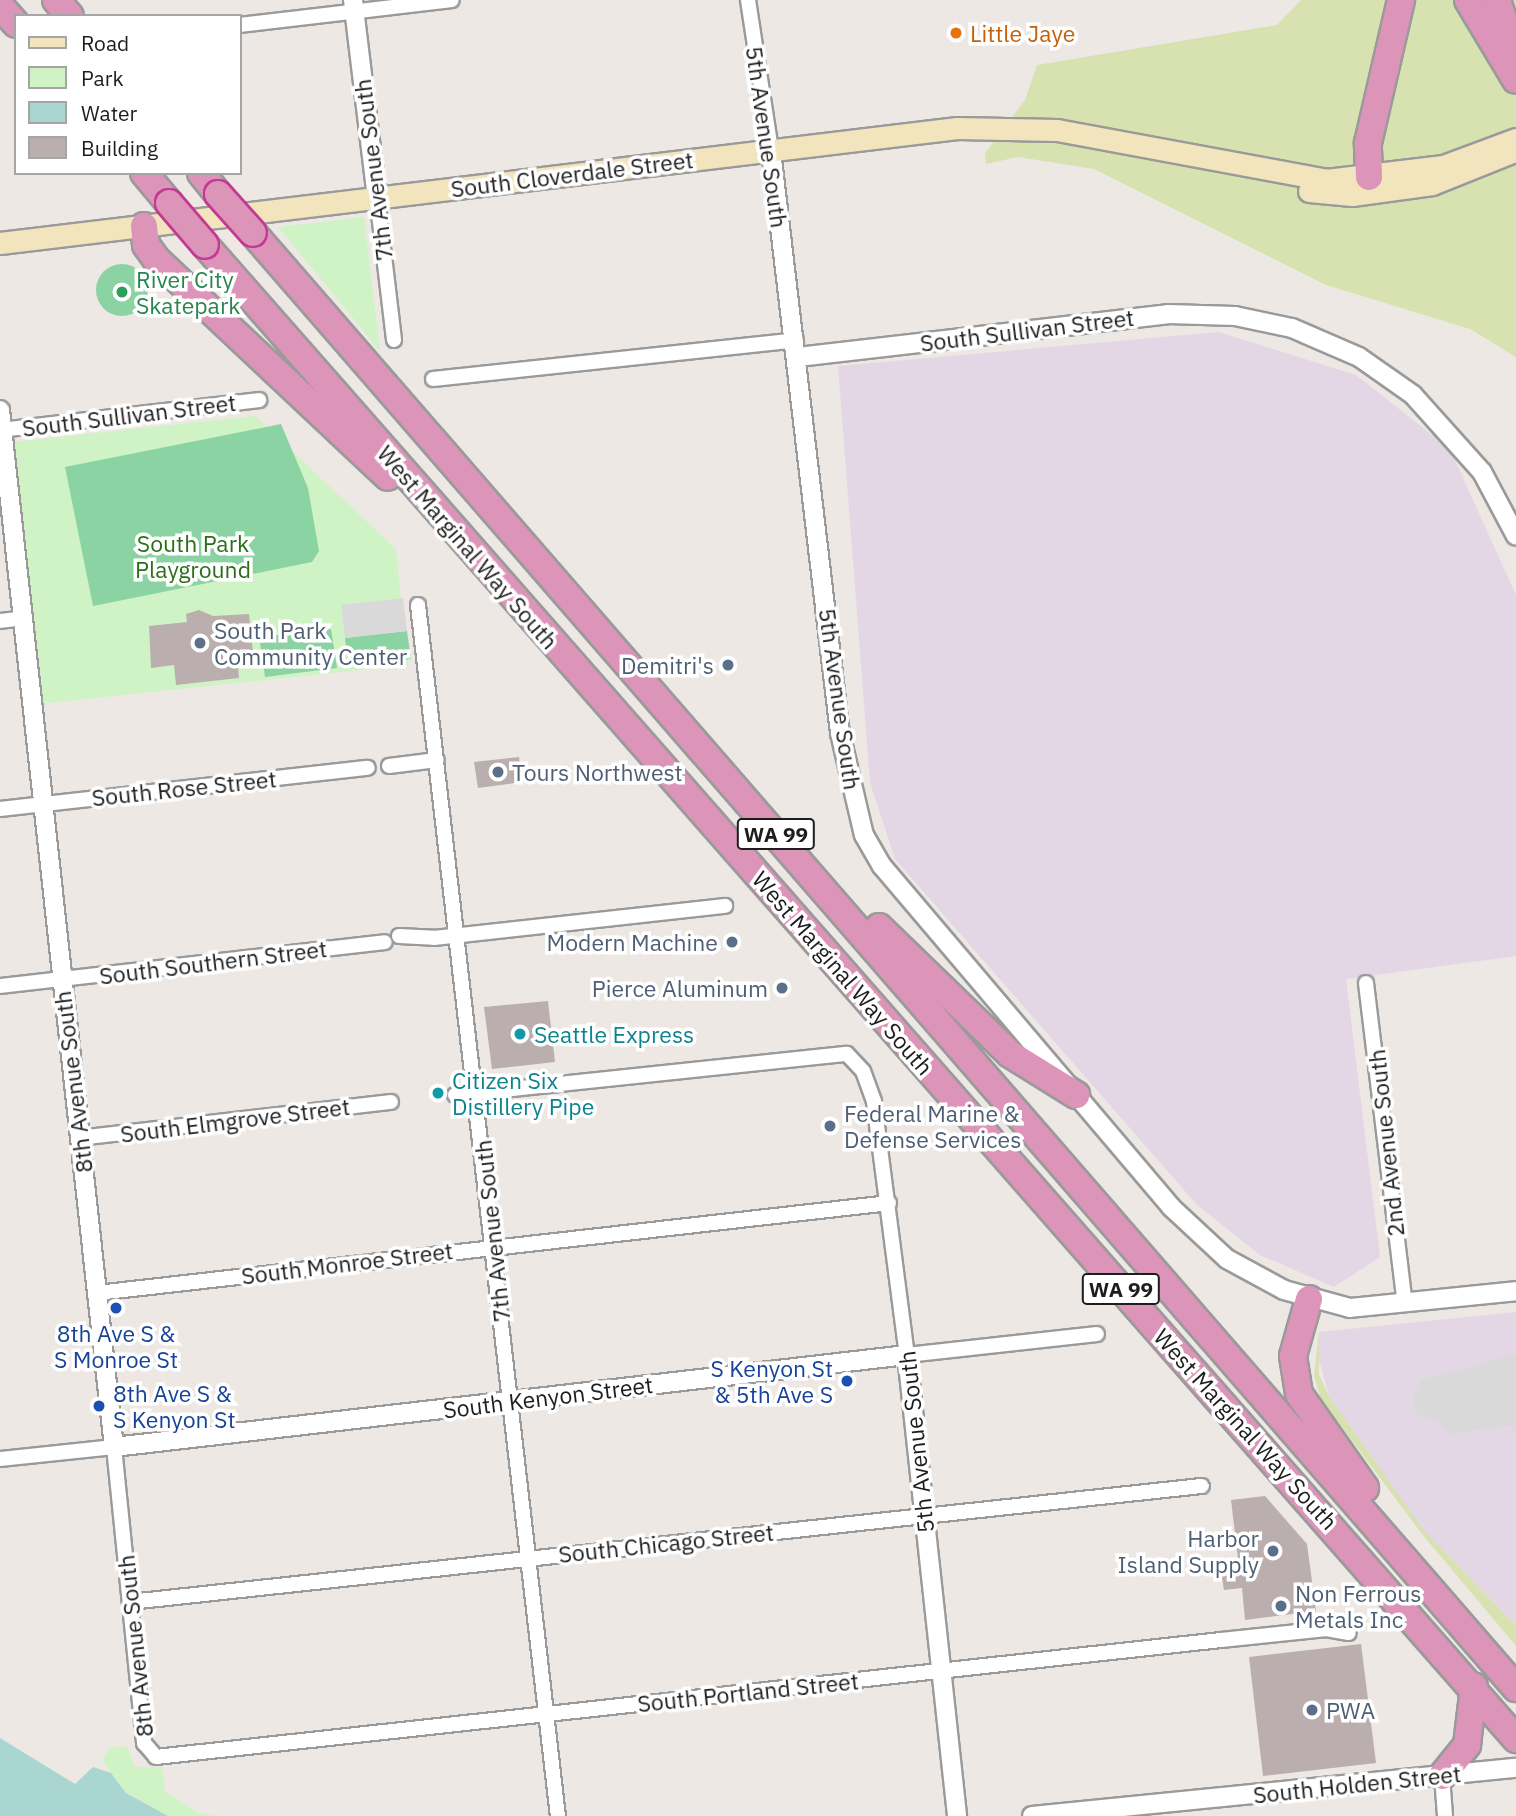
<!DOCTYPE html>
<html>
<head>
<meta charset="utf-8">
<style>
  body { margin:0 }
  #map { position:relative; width:1516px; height:1816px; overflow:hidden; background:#ede8e4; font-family:"IBM Plex Sans",sans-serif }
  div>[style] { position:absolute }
  .industrial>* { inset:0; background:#e4d7e5 }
  .grass>* { inset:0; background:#d7e2b0 }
  .park>* { inset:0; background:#d0f3c6 }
  .pitch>* { inset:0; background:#8bd3a2 }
  .round { border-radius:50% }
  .parking>* { inset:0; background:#d9d9d9 }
  .water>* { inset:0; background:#aad6d2 }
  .building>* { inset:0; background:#baafae }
  .roads { filter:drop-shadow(2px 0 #9a9a9a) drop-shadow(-2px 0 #9a9a9a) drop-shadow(0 2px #9a9a9a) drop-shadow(0 -2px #9a9a9a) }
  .minor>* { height:14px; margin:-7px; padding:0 7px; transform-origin:7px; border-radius:7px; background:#fff }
  .tertiary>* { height:18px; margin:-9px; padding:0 9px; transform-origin:9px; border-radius:9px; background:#fff }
  .secondary>* { height:21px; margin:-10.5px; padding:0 10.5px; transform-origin:10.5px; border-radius:10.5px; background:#f2e5be }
  .motorway>* { height:26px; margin:-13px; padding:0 13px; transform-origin:13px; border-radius:13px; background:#dc95b8 }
  .bridges { filter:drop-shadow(2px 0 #c43993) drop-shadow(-2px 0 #c43993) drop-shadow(0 2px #c43993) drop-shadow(0 -2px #c43993) }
  .motorway-bridge>* { height:26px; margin:-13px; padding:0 13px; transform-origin:13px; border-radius:13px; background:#dc95b8 }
  .dots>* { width:19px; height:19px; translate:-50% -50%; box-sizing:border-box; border:4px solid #fff; border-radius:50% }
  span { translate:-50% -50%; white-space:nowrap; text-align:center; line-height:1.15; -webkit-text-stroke:7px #fff; paint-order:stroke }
  .shield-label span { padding:2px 5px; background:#fff; border:2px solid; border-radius:5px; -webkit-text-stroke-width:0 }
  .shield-label { font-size:21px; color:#1d1d1d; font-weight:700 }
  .food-label { font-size:23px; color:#c56008 }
  .left { translate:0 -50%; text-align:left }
  .street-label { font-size:23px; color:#1d1d1d }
  .leisure-label { font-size:23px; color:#27864d }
  .park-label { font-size:23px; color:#2b6e18 }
  .service-label { font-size:23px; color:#4e5e75 }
  .right { translate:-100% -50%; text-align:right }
  .culture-label { font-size:23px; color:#0d838f }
  .transit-label { font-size:23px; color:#164399 }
  .legend { position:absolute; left:14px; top:14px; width:228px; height:161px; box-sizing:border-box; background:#fff; border:2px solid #a5a5a5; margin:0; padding:9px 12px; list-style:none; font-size:21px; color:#1d1d1d }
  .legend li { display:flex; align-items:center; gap:14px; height:35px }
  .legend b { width:35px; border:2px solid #a5a5a5 }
</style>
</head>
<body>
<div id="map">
  <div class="industrial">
    <div style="clip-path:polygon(1219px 332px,1356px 375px,1450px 449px,1516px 595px,1516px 956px,1346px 979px,1380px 1257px,1334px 1287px,1260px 1255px,1197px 1205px,895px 859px,870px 783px,838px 366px)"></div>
    <div style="clip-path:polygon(1516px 1312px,1516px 1625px,1424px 1532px,1329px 1396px,1318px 1356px,1319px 1332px)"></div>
  </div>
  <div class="grass">
    <div style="clip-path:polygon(1301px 0,1516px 0,1516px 357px,1470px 329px,1326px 285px,1094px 169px,1018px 157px,986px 164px,985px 153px,1025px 100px,1037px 65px,1277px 25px)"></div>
    <div style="clip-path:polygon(1319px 1332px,1319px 1375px,1329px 1396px,1425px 1532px,1516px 1625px,1516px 1646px,1422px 1534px,1321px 1399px,1314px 1376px)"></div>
  </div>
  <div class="park">
    <div style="clip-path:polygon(364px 217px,380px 351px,278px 227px)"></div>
    <div style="clip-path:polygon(255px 416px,396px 549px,408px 665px,39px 704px,11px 442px)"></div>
    <div style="clip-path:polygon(127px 1746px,135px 1767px,162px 1767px,165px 1791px,197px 1812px,215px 1816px,168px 1816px,126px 1793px,102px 1760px,109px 1748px)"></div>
  </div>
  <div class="pitch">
    <div class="round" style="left:96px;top:264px;width:52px;height:52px"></div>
    <div style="clip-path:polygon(281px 424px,308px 488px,319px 551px,312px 562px,93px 606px,65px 467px)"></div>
    <div style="clip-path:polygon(331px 629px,337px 668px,265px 677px,259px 637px)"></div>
    <div style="clip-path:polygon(407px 631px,411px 659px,348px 666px,345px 638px)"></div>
  </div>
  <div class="parking">
    <div style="clip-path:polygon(403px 598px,407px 631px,345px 638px,341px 605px)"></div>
    <div style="clip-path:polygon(1516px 1354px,1516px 1425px,1448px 1434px,1442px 1425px,1417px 1414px,1413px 1396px,1422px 1380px)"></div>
  </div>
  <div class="water">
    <div style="clip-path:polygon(0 1738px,75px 1784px,93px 1767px,111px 1773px,126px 1793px,168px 1816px,0 1816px)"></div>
  </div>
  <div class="building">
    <div style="clip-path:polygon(199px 610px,213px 616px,249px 614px,253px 652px,237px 654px,239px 678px,176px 685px,174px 665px,151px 668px,149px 626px,187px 622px,186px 614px)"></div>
    <div style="clip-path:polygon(519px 757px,522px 782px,478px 788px,474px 762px)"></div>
    <div style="clip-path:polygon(548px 1001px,555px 1062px,492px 1069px,484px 1007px)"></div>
    <div style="clip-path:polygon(1265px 1496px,1307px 1544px,1316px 1611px,1245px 1620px,1242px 1588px,1224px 1590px,1219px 1561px,1238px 1559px,1231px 1500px)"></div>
    <div style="clip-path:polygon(1361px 1644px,1376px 1763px,1263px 1776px,1249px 1657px)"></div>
  </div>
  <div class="roads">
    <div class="minor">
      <div style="left:748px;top:0;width:153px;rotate:81.3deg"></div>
      <div style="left:240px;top:25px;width:213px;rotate:-6.7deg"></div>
      <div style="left:377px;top:197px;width:144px;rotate:83.2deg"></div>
      <div style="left:433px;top:379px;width:365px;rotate:-6.1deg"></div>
      <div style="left:0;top:430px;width:261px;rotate:-6.6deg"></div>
      <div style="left:418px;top:605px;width:1219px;rotate:83.41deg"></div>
      <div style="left:0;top:621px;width:23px;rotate:-7deg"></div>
      <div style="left:389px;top:766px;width:48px;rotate:-7.1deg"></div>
      <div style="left:0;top:809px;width:370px;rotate:-6.4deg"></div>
      <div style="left:399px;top:936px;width:35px;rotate:3deg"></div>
      <div style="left:434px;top:938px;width:293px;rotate:-6.3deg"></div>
      <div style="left:1366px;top:983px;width:323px;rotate:83.1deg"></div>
      <div style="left:0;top:986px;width:387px;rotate:-6.5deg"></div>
      <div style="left:455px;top:1095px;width:394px;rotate:-6deg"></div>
      <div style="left:847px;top:1054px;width:23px;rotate:47deg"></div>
      <div style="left:863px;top:1071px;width:33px;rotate:70deg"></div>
      <div style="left:874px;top:1102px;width:255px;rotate:82.6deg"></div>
      <div style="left:907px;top:1355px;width:191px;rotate:-6.3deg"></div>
      <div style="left:79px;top:1138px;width:314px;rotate:-6.6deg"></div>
      <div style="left:97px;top:1293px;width:797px;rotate:-6.48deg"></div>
      <div style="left:0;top:1459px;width:115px;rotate:-6deg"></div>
      <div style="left:114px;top:1447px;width:298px;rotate:84.2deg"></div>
      <div style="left:144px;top:1743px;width:18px;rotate:49deg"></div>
      <div style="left:156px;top:1757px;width:1071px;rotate:-6.27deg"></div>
      <div style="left:1221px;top:1640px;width:106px;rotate:-6deg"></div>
      <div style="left:1326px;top:1629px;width:23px;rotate:10deg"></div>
      <div style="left:130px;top:1602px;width:1078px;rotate:-6.18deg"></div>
      <div style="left:1442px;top:1776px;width:40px;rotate:85.7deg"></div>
    </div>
    <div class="tertiary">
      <div style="left:353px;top:0;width:198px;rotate:83.1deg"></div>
      <div style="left:771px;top:151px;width:586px;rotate:83.24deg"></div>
      <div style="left:840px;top:733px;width:105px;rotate:76.8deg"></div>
      <div style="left:864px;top:835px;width:36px;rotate:60deg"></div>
      <div style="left:882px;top:866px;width:447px;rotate:49.7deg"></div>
      <div style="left:1171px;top:1207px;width:76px;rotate:42.9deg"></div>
      <div style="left:1227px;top:1259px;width:65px;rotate:28.5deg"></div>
      <div style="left:1284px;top:1290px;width:68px;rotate:15.3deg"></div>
      <div style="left:1350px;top:1308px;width:167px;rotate:-5.8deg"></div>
      <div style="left:798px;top:357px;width:372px;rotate:-6.6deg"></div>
      <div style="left:1168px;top:314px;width:67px;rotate:1.7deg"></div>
      <div style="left:1235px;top:316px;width:58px;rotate:11.9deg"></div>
      <div style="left:1292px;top:328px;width:73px;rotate:23.4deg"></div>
      <div style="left:1359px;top:357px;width:66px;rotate:35.1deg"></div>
      <div style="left:1413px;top:395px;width:103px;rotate:48.1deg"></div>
      <div style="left:1482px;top:472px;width:72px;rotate:62deg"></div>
      <div style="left:0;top:410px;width:1043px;rotate:83.73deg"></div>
      <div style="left:114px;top:1447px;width:798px;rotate:-6.62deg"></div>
      <div style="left:907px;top:1355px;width:464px;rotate:83.8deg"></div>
      <div style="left:1032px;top:1816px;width:486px;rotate:-5.7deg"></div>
    </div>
    <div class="secondary">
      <div style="left:1309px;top:191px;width:43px;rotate:5.3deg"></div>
      <div style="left:1352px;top:195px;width:81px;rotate:-7.8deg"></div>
      <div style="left:1432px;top:184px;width:88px;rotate:-21.9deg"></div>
      <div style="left:0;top:243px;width:964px;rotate:-6.85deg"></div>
      <div style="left:957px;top:128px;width:100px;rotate:1.1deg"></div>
      <div style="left:1057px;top:130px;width:274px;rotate:10.5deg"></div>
      <div style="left:1326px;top:180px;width:118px;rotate:-6.8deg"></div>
      <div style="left:1443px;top:166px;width:78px;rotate:-20.3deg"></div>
    </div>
    <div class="motorway">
      <div style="left:56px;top:0;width:21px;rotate:49deg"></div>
      <div style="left:1468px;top:0;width:93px;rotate:59deg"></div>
      <div style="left:1497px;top:0;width:63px;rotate:72.4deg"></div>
      <div style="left:0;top:6px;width:24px;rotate:48deg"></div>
      <div style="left:144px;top:173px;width:39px;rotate:50deg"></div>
      <div style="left:201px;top:173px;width:27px;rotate:51deg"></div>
      <div style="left:1369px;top:177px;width:34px;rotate:-92deg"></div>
      <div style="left:1368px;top:143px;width:147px;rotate:-77deg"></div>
      <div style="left:144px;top:226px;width:19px;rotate:84deg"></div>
      <div style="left:146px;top:245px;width:17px;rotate:54deg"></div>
      <div style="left:156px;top:259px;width:318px;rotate:43.2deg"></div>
      <div style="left:253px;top:233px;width:1927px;rotate:49.04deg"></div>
      <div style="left:205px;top:245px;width:1988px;rotate:48.73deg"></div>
      <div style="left:879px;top:927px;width:182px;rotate:44.1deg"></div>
      <div style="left:1010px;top:1054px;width:78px;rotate:31.8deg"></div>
      <div style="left:1309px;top:1299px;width:59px;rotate:105.7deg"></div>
      <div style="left:1293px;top:1356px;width:38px;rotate:81deg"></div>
      <div style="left:1299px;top:1394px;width:115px;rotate:54.9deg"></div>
      <div style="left:1442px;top:1776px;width:40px;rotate:-51deg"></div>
      <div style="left:1467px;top:1745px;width:59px;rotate:-83.2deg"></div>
    </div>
  </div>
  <div class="bridges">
    <div class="motorway-bridge">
      <div style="left:218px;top:194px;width:52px;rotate:48.1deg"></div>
      <div style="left:169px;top:203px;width:55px;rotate:49.4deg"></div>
    </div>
  </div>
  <div class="dots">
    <div style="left:956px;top:33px;background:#e8710a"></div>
    <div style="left:122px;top:292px;background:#2e9e5b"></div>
    <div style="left:200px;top:643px;background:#5c6f8a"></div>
    <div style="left:728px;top:665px;background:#5c6f8a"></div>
    <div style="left:498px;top:772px;background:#5c6f8a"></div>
    <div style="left:732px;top:942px;background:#5c6f8a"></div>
    <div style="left:782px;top:988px;background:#5c6f8a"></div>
    <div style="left:520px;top:1034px;background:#0f9aa8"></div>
    <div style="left:438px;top:1093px;background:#0f9aa8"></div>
    <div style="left:830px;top:1126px;background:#5c6f8a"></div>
    <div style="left:116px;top:1308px;background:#1a4fb4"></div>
    <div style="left:847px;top:1381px;background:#1a4fb4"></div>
    <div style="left:99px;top:1406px;background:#1a4fb4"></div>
    <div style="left:1273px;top:1551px;background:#5c6f8a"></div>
    <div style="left:1281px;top:1606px;background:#5c6f8a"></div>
    <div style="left:1312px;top:1710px;background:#5c6f8a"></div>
  </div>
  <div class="shield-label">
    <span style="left:776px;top:834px">WA 99</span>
    <span style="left:1121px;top:1289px">WA 99</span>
  </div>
  <div class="food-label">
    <span class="left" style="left:970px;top:33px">Little Jaye</span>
  </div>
  <div class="street-label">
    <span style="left:767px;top:137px;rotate:82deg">5th Avenue South</span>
    <span style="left:373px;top:170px;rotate:-97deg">7th Avenue South</span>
    <span style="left:572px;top:174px;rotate:-7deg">South Cloverdale Street</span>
    <span style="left:1027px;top:330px;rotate:-7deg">South Sullivan Street</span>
    <span style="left:129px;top:415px;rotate:-7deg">South Sullivan Street</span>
    <span style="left:468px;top:547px;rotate:49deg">West Marginal Way South</span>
    <span style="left:840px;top:699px;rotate:82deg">5th Avenue South</span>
    <span style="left:184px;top:788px;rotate:-6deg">South Rose Street</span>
    <span style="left:213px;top:962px;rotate:-7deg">South Southern Street</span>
    <span style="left:843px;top:973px;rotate:49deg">West Marginal Way South</span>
    <span style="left:73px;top:1082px;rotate:-97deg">8th Avenue South</span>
    <span style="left:235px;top:1120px;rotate:-7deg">South Elmgrove Street</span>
    <span style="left:1386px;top:1143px;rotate:-96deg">2nd Avenue South</span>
    <span style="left:492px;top:1231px;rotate:-96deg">7th Avenue South</span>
    <span style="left:347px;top:1263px;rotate:-7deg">South Monroe Street</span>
    <span style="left:548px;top:1397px;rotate:-7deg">South Kenyon Street</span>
    <span style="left:1246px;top:1429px;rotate:48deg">West Marginal Way South</span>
    <span style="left:916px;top:1442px;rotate:-96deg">5th Avenue South</span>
    <span style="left:666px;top:1543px;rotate:-6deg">South Chicago Street</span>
    <span style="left:135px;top:1646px;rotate:-96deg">8th Avenue South</span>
    <span style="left:748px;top:1692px;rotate:-6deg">South Portland Street</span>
    <span style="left:1357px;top:1784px;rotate:-6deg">South Holden Street</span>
  </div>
  <div class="leisure-label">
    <span class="left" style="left:136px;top:292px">River City<br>Skatepark</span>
  </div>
  <div class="park-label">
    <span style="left:193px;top:556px">South Park<br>Playground</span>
  </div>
  <div class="service-label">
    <span class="left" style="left:214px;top:643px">South Park<br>Community Center</span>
    <span class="right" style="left:714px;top:665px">Demitri's</span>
    <span class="left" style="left:512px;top:772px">Tours Northwest</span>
    <span class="right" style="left:718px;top:942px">Modern Machine</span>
    <span class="right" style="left:768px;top:988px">Pierce Aluminum</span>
    <span class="left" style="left:844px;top:1126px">Federal Marine &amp;<br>Defense Services</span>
    <span class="right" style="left:1259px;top:1551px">Harbor<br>Island Supply</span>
    <span class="left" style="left:1295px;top:1606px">Non Ferrous<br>Metals Inc</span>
    <span class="left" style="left:1326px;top:1710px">PWA</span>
  </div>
  <div class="culture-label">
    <span class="left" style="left:534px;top:1034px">Seattle Express</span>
    <span class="left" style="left:452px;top:1093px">Citizen Six<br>Distillery Pipe</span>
  </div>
  <div class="transit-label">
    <span style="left:116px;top:1346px">8th Ave S &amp;<br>S Monroe St</span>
    <span class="right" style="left:833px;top:1381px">S Kenyon St<br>&amp; 5th Ave S</span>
    <span class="left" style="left:113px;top:1406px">8th Ave S &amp;<br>S Kenyon St</span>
  </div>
  <ul class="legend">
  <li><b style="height:9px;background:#f2e5be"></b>Road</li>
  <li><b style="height:19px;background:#d0f3c6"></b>Park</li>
  <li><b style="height:19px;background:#aad6d2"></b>Water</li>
  <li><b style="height:19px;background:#baafae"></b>Building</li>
  </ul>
</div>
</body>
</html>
